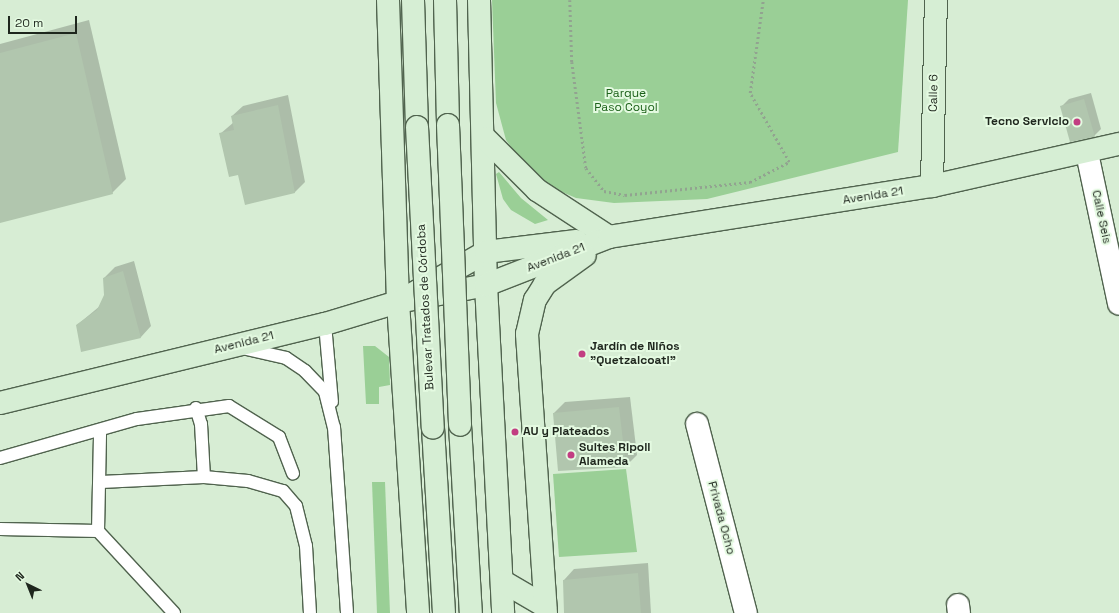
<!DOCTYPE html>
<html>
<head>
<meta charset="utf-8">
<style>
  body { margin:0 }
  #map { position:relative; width:1119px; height:613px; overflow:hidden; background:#d7edd4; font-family:"Space Grotesk",sans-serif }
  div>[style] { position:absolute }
  .green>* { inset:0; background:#9acf96 }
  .shadow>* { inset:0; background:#0003 }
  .building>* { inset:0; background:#b1c6ae }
  .path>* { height:2.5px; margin-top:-1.25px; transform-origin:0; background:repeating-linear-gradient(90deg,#92a390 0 2px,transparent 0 5px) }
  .roads { filter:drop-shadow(1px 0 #50634e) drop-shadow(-1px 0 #50634e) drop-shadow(0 1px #50634e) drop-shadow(0 -1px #50634e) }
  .lane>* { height:12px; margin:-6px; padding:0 6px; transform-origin:6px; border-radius:6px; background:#fff }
  .street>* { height:22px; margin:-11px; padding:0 11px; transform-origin:11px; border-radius:11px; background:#fff }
  .secondary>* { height:22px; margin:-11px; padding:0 11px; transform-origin:11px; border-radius:11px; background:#d6eed4 }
  .bridges { filter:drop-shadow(1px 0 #50634e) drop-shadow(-1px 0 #50634e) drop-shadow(0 1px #50634e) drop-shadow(0 -1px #50634e) }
  .secondary-bridge>* { height:22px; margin:-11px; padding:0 11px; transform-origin:11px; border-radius:11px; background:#d6eed4 }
  .dots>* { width:11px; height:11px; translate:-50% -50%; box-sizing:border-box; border:2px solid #e4fae1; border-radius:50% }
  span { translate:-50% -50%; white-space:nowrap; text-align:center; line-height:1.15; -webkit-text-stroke:4px #e4fae1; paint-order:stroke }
  .street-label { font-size:12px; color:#1e261d }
  .park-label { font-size:12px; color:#1d621a }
  .poi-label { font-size:12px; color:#1e261d; font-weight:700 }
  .right { translate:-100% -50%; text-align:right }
  .left { translate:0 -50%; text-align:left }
  .north { position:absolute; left:8px; top:565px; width:40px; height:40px; -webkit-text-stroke:3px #e4fae1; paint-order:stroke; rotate:317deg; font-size:11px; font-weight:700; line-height:16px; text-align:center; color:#1e261d }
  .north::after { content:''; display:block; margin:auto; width:14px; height:18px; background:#1e261d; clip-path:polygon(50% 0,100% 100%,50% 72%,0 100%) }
  .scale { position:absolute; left:8px; top:16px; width:69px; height:18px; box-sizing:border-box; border:2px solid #1e261d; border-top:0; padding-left:5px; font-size:12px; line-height:14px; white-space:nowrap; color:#1e261d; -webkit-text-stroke:3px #e4fae1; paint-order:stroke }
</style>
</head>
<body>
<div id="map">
  <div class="green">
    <div style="clip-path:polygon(492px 0,908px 0,898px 152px,707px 199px,614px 203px,576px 198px,546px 185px,526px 167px,506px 140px,496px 103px)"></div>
    <div style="clip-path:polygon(499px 172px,521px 198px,548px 220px,535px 224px,511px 210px,503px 199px,496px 174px)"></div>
    <div style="clip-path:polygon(363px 346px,375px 346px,389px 357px,390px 385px,379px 387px,379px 404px,366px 404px)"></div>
    <div style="clip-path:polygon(626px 469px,637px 552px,559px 557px,553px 474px)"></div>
    <div style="clip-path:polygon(372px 482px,385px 482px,390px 613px,377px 613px)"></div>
  </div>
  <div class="shadow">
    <div style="clip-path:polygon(89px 20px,126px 179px,112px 193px,0 222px,0 44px)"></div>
    <div style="clip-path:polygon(1091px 93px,1101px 129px,1094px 136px,1061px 107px,1069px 99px)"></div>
    <div style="clip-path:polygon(288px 95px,305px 182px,294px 193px,238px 173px,220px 134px,234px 122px,232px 116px,243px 106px)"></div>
    <div style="clip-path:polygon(134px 261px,151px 326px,141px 337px,82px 351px,77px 325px,100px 306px,105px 295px,104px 278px,115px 267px)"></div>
    <div style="clip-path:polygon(630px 397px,637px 455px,626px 466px,559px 470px,554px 413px,565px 402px)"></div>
    <div style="clip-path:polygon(648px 563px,651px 613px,565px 613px,564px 580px,574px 569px)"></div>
  </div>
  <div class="building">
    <div style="clip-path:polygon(76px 33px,113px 194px,0 223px,0 53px)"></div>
    <div style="clip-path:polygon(1084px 99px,1095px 137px,1070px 142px,1060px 106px)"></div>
    <div style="clip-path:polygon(278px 105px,295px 193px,245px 205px,238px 175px,229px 177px,219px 133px,234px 130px,231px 116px)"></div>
    <div style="clip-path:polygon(123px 271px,141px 338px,81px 352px,76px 325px,97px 310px,104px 295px,103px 278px)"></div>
    <div style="clip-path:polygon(619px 407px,626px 467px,558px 471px,553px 413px)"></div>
    <div style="clip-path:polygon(638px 573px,641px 613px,564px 613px,563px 580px)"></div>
  </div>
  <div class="path">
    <div style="left:570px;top:0;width:62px;rotate:88.2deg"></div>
    <div style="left:572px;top:62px;width:107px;rotate:82.5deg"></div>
    <div style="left:586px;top:168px;width:29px;rotate:52deg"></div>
    <div style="left:604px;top:191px;width:21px;rotate:11deg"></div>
    <div style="left:625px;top:195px;width:126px;rotate:-5.9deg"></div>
    <div style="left:750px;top:182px;width:44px;rotate:-27.1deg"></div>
    <div style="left:789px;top:162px;width:79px;rotate:-119.5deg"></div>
    <div style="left:750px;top:93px;width:94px;rotate:-82deg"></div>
  </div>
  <div class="roads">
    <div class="lane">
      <div style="left:325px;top:324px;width:78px;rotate:84.9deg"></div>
      <div style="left:242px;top:348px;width:45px;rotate:12.8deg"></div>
      <div style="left:286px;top:358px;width:23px;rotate:34deg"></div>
      <div style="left:305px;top:371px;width:29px;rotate:46deg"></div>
      <div style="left:325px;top:392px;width:36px;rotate:76deg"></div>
      <div style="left:334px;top:427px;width:186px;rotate:86deg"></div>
      <div style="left:196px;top:408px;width:17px;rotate:73deg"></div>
      <div style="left:201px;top:424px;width:53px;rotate:86.8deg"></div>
      <div style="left:0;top:458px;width:142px;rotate:-15.9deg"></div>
      <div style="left:137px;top:419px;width:93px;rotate:-8deg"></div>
      <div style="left:229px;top:406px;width:59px;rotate:31.8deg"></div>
      <div style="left:279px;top:437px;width:39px;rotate:69deg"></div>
      <div style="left:101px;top:482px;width:103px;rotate:-2.8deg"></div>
      <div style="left:204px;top:477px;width:44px;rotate:5.2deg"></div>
      <div style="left:248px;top:481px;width:36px;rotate:16deg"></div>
      <div style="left:283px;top:491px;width:20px;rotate:49deg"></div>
      <div style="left:296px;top:506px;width:41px;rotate:76deg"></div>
      <div style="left:306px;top:546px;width:67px;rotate:86.6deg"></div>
      <div style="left:0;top:529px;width:98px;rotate:1.2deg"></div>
      <div style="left:98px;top:531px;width:112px;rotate:47.2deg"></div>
      <div style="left:98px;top:531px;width:99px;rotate:-88.8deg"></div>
    </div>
    <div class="street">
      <div style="left:1087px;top:153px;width:154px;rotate:78deg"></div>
      <div style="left:697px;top:424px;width:195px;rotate:75.5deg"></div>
      <div style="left:958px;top:605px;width:8px;rotate:83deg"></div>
    </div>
    <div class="secondary">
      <div style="left:388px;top:0;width:302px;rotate:88.1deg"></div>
      <div style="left:398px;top:302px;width:312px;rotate:86.3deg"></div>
      <div style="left:413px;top:0;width:127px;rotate:88.2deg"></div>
      <div style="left:445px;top:0;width:125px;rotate:88.6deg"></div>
      <div style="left:479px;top:0;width:285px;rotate:88.6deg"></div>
      <div style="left:486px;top:285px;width:328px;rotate:87deg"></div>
      <div style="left:485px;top:138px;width:74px;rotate:45deg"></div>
      <div style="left:537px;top:190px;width:86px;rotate:33.1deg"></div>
      <div style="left:932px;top:186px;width:186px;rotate:-88.8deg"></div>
      <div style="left:414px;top:293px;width:83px;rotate:-29.7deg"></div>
      <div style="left:486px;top:252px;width:91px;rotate:-7deg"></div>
      <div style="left:0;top:403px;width:334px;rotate:-13.7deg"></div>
      <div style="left:325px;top:324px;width:76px;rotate:-16.8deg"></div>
      <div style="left:398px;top:302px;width:90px;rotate:-10.9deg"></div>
      <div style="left:486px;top:285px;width:132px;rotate:-21.3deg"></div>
      <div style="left:609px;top:237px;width:327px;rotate:-9deg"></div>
      <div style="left:932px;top:186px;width:192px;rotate:-12.7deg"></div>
      <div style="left:460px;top:425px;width:188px;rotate:86.7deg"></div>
      <div style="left:433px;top:428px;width:185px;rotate:86.6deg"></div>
      <div style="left:502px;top:581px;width:50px;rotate:30.2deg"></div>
      <div style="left:546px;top:613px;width:280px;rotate:-93.9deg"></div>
      <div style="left:527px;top:334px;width:35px;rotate:-77deg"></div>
      <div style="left:535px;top:300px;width:19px;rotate:-58deg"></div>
      <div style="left:545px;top:284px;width:49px;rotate:-35.9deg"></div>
    </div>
  </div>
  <div class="bridges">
    <div class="secondary-bridge">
      <div style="left:448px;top:125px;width:300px;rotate:87.7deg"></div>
      <div style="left:417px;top:127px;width:301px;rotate:87deg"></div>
    </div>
  </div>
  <div class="dots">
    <div style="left:1077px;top:122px;background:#c23e82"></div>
    <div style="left:582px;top:354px;background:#c23e82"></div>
    <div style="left:515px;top:432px;background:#c23e82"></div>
    <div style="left:571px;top:455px;background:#c23e82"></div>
  </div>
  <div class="street-label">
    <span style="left:934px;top:93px;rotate:-89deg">Calle 6</span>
    <span style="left:873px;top:196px;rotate:-9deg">Avenida 21</span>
    <span style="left:1101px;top:217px;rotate:78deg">Calle Seis</span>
    <span style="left:556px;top:258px;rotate:-21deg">Avenida 21</span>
    <span style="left:426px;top:307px;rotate:-93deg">Bulevar Tratados de Córdoba</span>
    <span style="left:244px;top:343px;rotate:-14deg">Avenida 21</span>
    <span style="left:721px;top:518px;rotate:75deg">Privada Ocho</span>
  </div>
  <div class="park-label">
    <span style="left:626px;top:101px">Parque<br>Paso Coyol</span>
  </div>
  <div class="poi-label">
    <span class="right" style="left:1069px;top:122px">Tecno Servicio</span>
    <span class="left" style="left:590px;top:354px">Jardín de Niños<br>"Quetzalcoatl"</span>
    <span class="left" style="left:523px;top:432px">AU y Plateados</span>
    <span class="left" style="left:579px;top:455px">Suites Ripoll<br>Alameda</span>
  </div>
  <div class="north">N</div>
  <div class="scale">20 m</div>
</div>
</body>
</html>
